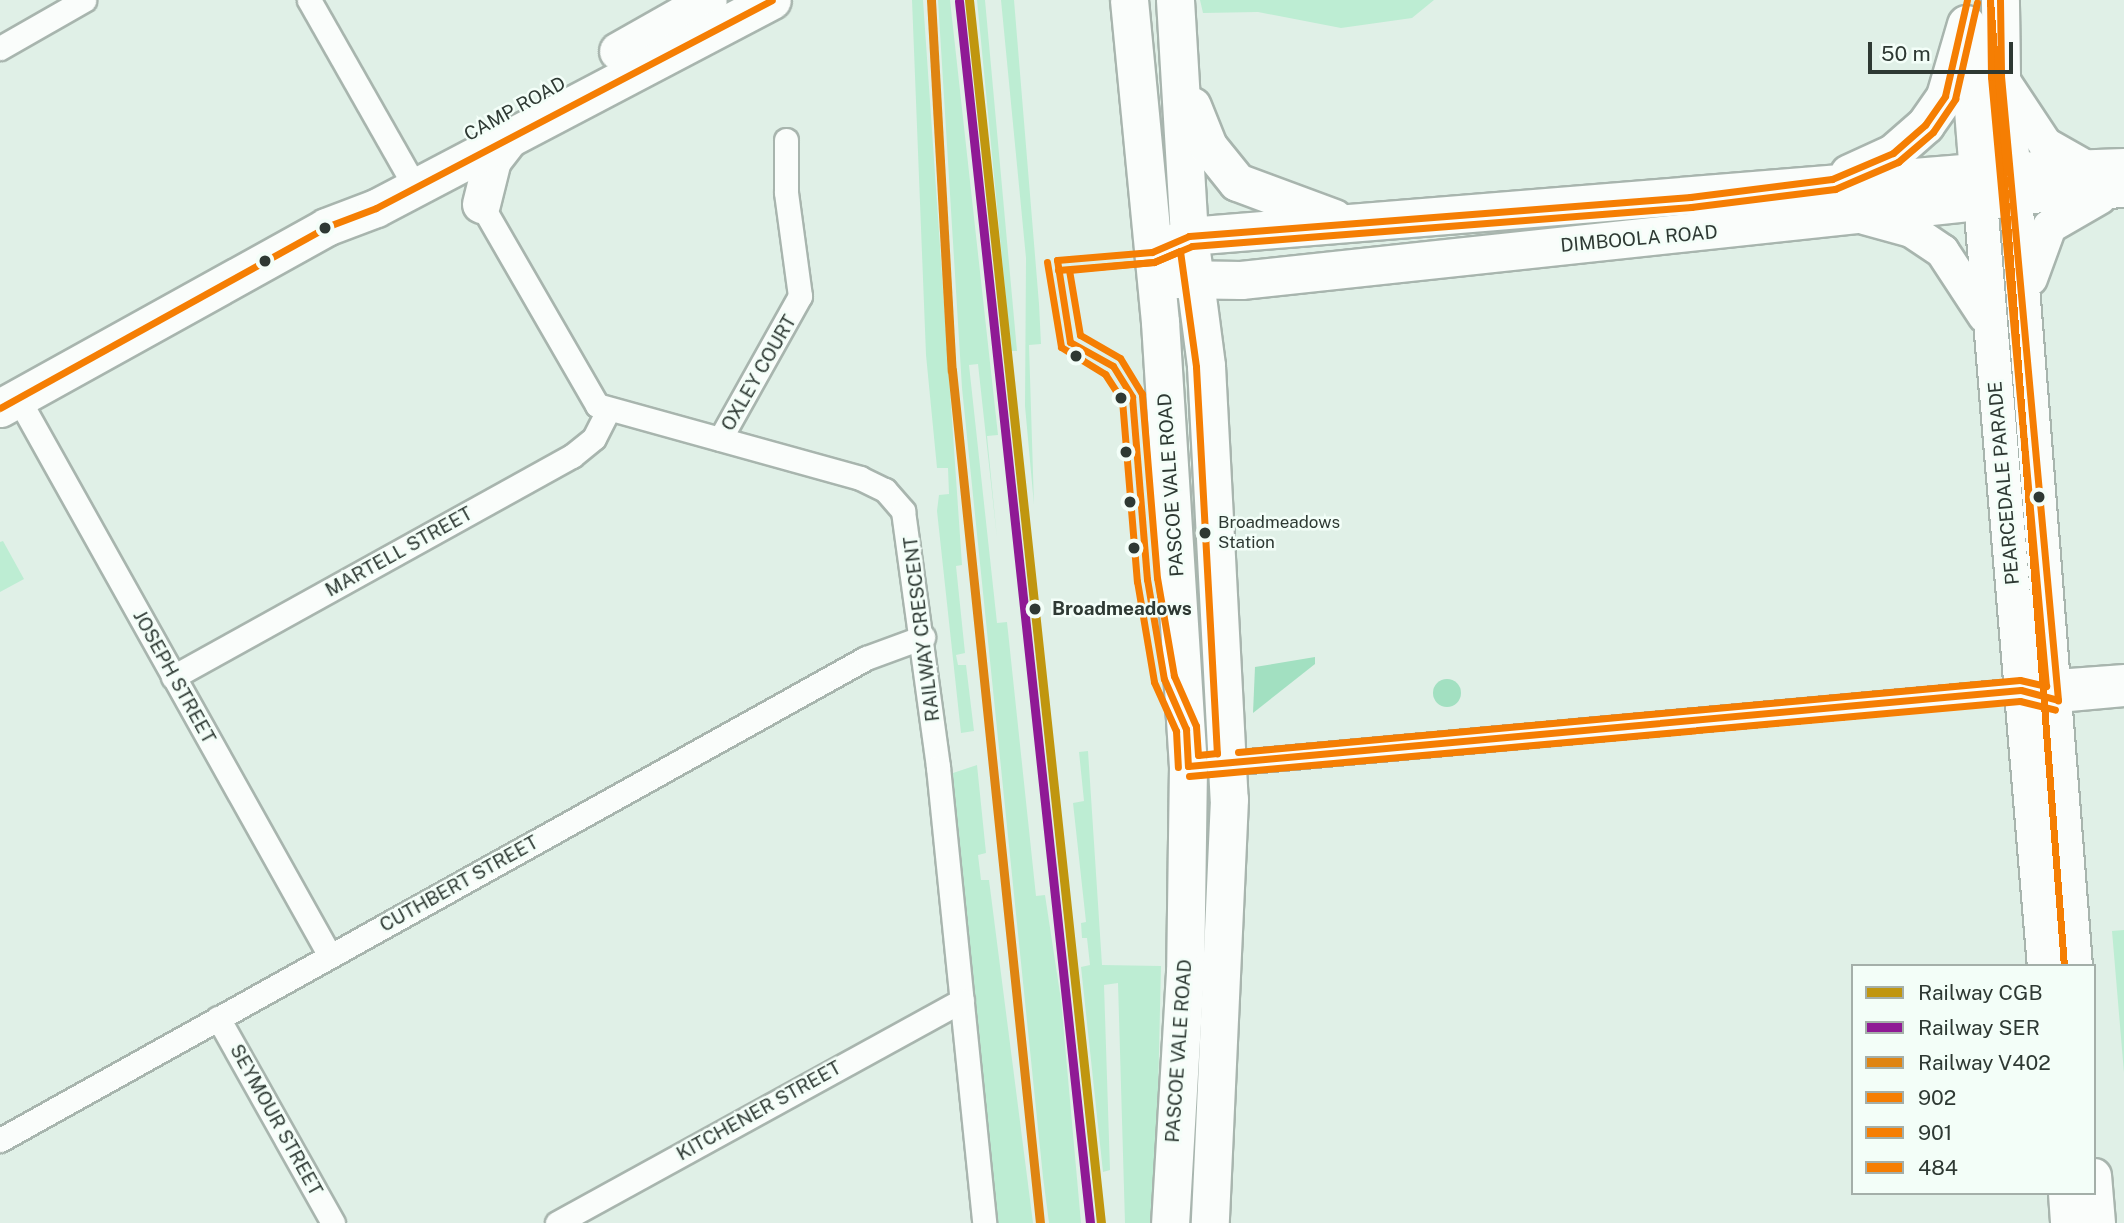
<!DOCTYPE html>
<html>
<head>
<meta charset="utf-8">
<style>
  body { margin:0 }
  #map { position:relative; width:2124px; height:1223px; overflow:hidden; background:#e0f0e7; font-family:"Public Sans",sans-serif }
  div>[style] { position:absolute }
  .green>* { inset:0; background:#bdedd3 }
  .forest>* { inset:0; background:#a2e0c1 }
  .round { border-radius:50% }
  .roads { filter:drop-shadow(2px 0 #a8b5ae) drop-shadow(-2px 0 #a8b5ae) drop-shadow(0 2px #a8b5ae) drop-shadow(0 -2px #a8b5ae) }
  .street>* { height:23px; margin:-11.5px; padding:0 11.5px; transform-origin:11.5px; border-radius:11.5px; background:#fafdfb }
  .secondary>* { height:33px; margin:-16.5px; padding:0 16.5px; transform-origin:16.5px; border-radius:16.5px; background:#fafdfb }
  .primary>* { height:37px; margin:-18.5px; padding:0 18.5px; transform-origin:18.5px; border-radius:18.5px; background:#fafdfb }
  .bus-1>* { height:7px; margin:-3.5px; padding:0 3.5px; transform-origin:3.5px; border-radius:3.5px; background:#f57e03 }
  .bus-2>* { height:7px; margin:-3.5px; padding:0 3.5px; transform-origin:3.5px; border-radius:3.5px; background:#f57e03 }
  .bus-3>* { height:7px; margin:-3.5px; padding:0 3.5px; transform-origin:3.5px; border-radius:3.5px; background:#f57e03 }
  .rail-1>* { height:9px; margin:-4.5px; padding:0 4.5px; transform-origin:4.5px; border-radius:4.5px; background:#c0960f }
  .rail-2>* { height:9px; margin:-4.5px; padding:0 4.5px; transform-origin:4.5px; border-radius:4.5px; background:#8f1a95 }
  .rail-3>* { height:9px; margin:-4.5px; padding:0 4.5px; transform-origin:4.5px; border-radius:4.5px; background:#df8512 }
  .dots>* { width:19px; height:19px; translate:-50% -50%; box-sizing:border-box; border:4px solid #f3fef8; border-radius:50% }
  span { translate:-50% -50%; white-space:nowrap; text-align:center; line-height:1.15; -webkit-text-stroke:5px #f3fef8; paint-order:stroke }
  .bus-label { font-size:17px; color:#2e3933 }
  .left { translate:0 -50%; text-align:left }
  .street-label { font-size:19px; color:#2e3933 }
  .stop-label { font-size:19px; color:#2e3933; font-weight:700 }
  .legend { position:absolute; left:1851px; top:964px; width:245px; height:231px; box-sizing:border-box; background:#f3fef8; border:2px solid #a4afa9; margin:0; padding:9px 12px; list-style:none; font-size:21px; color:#2e3933 }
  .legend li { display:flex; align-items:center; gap:14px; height:35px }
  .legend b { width:35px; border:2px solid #a4afa9 }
  .scale { position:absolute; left:1868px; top:42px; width:145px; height:32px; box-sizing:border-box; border:4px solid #2e3933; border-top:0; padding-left:9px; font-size:21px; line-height:24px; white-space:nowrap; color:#2e3933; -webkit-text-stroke:5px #f3fef8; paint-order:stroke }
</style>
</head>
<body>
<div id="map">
  <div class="green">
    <div style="clip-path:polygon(912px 0,923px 0,962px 565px,956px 566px,965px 653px,956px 655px,958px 665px,966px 665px,974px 731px,961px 733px,937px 511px,939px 495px,949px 494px,948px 468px,937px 468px,926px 355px)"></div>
    <div style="clip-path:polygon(938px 0,950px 0,998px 435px,987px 436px,997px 538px,978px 364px,969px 365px,997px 623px,1007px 622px,1036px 896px,1045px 895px,1061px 1000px,1081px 1223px,1049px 1223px,1043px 1177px,962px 388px)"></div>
    <div style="clip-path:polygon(977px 0,985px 0,1017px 351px,1011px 351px)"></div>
    <div style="clip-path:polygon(1001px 0,1014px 0,1039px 304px,1041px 344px,1029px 345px,1034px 505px,1025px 406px,1026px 258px)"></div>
    <div style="clip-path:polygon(1200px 0,1434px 0,1412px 18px,1341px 28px,1258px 12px,1203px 13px)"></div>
    <div style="clip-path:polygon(3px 541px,24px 579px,0 592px,0 542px)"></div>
    <div style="clip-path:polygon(1088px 751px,1102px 965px,1161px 966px,1155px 1223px,1125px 1223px,1118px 983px,1104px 985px,1110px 1170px,1103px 1172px,1081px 967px,1090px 965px,1087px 938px,1082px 938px,1081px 923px,1086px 922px,1073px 803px,1084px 801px,1079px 752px)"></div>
    <div style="clip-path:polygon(977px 765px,986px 853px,978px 855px,981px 880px,989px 880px,1033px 1223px,996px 1223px,950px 774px)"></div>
    <div style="clip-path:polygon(2124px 930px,2124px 1073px,2112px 931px)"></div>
  </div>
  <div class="forest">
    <div style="clip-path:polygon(1315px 657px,1315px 664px,1253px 713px,1255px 667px)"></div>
    <div class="round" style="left:1433px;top:679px;width:28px;height:28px"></div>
  </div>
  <div class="roads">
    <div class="street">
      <div style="left:309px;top:0;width:197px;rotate:60.4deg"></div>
      <div style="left:0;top:48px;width:97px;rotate:-29.7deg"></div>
      <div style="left:481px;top:204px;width:232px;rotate:60deg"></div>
      <div style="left:597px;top:405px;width:273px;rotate:15.5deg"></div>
      <div style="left:860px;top:478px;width:28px;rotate:26deg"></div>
      <div style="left:885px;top:490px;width:28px;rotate:49deg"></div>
      <div style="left:903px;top:511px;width:258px;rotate:82.2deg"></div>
      <div style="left:938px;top:767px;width:458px;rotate:84.2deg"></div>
      <div style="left:18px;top:398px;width:639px;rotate:60.79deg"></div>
      <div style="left:720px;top:439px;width:164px;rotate:-60.8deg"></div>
      <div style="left:800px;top:296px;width:105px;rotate:-97.7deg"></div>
      <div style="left:786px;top:192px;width:52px;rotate:-90deg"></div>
      <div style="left:173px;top:677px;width:456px;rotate:-29deg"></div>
      <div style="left:572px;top:456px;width:28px;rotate:-39deg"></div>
      <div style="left:594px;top:438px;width:30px;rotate:-63deg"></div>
      <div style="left:2056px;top:681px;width:68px;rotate:-4.2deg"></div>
      <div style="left:2058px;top:700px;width:66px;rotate:-5.2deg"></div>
      <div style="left:1216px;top:764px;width:808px;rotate:-5.25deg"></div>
      <div style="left:218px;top:1018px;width:235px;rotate:60.7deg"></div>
      <div style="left:0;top:1140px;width:991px;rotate:-29.1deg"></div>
      <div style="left:866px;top:658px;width:61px;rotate:-20.2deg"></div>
      <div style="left:557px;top:1223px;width:462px;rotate:-28.8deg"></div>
    </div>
    <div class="secondary">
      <div style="left:2002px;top:79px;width:78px;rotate:56.5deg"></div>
      <div style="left:2045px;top:144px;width:45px;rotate:29.4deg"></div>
      <div style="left:2012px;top:169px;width:112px;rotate:-2deg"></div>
      <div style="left:1980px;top:201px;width:768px;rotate:85.22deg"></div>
      <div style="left:1864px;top:217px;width:49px;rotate:15.5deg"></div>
      <div style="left:1911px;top:230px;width:37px;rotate:34deg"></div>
      <div style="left:1942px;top:251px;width:77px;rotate:56.7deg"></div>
      <div style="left:2030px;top:278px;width:55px;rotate:-69.9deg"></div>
      <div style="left:2049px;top:226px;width:58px;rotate:-30.1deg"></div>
      <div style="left:2075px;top:966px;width:771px;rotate:-94.46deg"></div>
      <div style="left:2015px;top:197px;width:109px;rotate:-3.7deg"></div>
      <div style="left:2094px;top:1175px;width:48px;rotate:85.2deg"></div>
      <div style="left:2065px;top:1193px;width:30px;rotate:86deg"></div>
    </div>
    <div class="primary">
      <div style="left:1129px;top:0;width:323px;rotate:84.5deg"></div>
      <div style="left:1160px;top:322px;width:445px;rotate:86.4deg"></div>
      <div style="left:1188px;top:766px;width:206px;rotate:90.8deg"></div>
      <div style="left:1185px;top:972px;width:251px;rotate:93.4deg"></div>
      <div style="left:1175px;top:0;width:236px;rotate:86.6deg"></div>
      <div style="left:1189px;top:236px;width:131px;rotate:82.5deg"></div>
      <div style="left:1206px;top:366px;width:434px;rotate:87deg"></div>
      <div style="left:1229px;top:799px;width:424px;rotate:92.6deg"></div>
      <div style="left:1968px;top:46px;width:152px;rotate:85.5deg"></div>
      <div style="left:618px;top:51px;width:103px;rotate:-29.5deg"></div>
      <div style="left:1192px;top:106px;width:43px;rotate:68.2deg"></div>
      <div style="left:1208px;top:146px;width:46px;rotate:51.1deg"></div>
      <div style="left:1237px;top:182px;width:103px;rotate:20.4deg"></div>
      <div style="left:1849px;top:173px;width:48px;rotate:-24.4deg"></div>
      <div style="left:1893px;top:153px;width:43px;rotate:-41.2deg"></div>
      <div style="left:1925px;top:125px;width:35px;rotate:-55deg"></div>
      <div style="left:1945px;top:96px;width:75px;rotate:-73.7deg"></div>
      <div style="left:481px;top:204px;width:45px;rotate:-76deg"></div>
      <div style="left:492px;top:160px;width:28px;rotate:-52deg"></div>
      <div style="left:1166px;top:246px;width:25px;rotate:-23deg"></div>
      <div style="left:1189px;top:236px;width:826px;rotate:-4.65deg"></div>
      <div style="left:1173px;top:279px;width:68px;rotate:0.8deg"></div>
      <div style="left:1241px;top:280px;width:778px;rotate:-6.12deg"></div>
      <div style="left:2015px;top:197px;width:122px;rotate:-96.6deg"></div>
      <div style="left:2001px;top:76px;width:76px;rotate:-90.8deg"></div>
      <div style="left:0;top:408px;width:373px;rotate:-29deg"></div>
      <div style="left:326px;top:227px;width:53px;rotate:-20.8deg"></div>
      <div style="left:376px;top:208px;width:447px;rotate:-27.7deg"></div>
    </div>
  </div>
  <div class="bus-1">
    <div style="left:2000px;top:0;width:76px;rotate:89.2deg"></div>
    <div style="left:2001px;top:76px;width:627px;rotate:84.78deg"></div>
    <div style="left:1057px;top:260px;width:95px;rotate:-4.8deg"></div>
    <div style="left:1152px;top:252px;width:40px;rotate:-23.4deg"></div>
    <div style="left:1189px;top:236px;width:503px;rotate:-4.45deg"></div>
    <div style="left:1690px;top:197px;width:143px;rotate:-7.2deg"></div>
    <div style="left:1832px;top:179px;width:66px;rotate:-23.1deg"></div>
    <div style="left:1893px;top:153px;width:43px;rotate:-41.2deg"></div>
    <div style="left:1925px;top:125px;width:35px;rotate:-55deg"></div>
    <div style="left:1945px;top:96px;width:98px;rotate:-77.1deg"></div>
    <div style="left:1057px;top:260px;width:83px;rotate:81deg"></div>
    <div style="left:1070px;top:342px;width:49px;rotate:29.2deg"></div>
    <div style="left:1113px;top:366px;width:36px;rotate:58deg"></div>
    <div style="left:1132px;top:397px;width:183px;rotate:85.3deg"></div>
    <div style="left:1147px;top:579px;width:101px;rotate:80.4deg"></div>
    <div style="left:1164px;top:679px;width:55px;rotate:66.3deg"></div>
    <div style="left:1186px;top:729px;width:37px;rotate:87deg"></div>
    <div style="left:0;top:408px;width:373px;rotate:-29deg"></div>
    <div style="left:326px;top:227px;width:53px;rotate:-20.8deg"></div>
    <div style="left:376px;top:208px;width:447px;rotate:-27.7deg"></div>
    <div style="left:1188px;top:766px;width:836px;rotate:-5.21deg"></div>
    <div style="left:2021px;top:690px;width:38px;rotate:15deg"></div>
  </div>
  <div class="bus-2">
    <div style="left:1990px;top:0;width:969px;rotate:85.62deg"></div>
    <div style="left:1047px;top:262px;width:86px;rotate:80.6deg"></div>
    <div style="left:1061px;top:347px;width:52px;rotate:31.5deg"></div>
    <div style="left:1105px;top:374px;width:31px;rotate:57deg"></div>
    <div style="left:1122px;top:400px;width:182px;rotate:85.3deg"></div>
    <div style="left:1137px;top:581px;width:102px;rotate:80.4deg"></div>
    <div style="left:1154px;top:682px;width:54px;rotate:65.8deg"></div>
    <div style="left:1176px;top:731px;width:36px;rotate:87deg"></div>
    <div style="left:1058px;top:270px;width:96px;rotate:-4.8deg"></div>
    <div style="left:1154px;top:262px;width:41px;rotate:-22.8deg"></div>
    <div style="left:1192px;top:246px;width:501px;rotate:-4.47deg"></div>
    <div style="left:1691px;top:207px;width:145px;rotate:-7.1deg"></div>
    <div style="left:1835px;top:189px;width:69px;rotate:-23.2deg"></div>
    <div style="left:1898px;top:162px;width:46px;rotate:-40.6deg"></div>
    <div style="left:1933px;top:132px;width:40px;rotate:-56deg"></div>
    <div style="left:1955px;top:99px;width:99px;rotate:-77.2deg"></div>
    <div style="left:1189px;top:776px;width:834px;rotate:-5.16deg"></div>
    <div style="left:2020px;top:701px;width:36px;rotate:14deg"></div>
  </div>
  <div class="bus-3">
    <div style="left:1180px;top:251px;width:117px;rotate:82.1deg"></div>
    <div style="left:1196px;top:367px;width:387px;rotate:86.9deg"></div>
    <div style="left:1217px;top:753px;width:19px;rotate:174deg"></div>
    <div style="left:1198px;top:755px;width:29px;rotate:-94deg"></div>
    <div style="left:1196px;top:726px;width:55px;rotate:-113.7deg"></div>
    <div style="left:1174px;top:676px;width:99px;rotate:-99.8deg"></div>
    <div style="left:1157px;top:578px;width:185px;rotate:-94.7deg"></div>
    <div style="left:1142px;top:394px;width:42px;rotate:-121.4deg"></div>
    <div style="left:1120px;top:358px;width:46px;rotate:-150.1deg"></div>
    <div style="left:1080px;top:335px;width:66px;rotate:-99.6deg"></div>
    <div style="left:1069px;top:270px;width:85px;rotate:-5.4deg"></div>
    <div style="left:1154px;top:262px;width:28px;rotate:-23deg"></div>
    <div style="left:1238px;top:752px;width:785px;rotate:-5.26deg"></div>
    <div style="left:2020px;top:680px;width:27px;rotate:13deg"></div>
    <div style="left:2046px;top:686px;width:611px;rotate:-95.16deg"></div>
    <div style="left:1991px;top:77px;width:77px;rotate:-90.7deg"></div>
  </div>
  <div class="rail-1">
    <div style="left:969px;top:0;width:1230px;rotate:83.84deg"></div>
  </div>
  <div class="rail-2">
    <div style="left:959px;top:1px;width:1229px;rotate:83.88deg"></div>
  </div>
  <div class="rail-3">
    <div style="left:931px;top:0;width:371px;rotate:86.8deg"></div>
    <div style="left:952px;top:370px;width:858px;rotate:84.11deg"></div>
  </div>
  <div class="dots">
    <div style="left:325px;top:228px;background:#2e3933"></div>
    <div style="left:265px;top:261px;background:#2e3933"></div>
    <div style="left:1076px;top:356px;background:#2e3933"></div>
    <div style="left:1121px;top:398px;background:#2e3933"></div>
    <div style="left:1126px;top:452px;background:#2e3933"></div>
    <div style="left:2039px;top:497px;background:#2e3933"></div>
    <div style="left:1130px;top:502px;background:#2e3933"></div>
    <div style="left:1205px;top:533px;background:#2e3933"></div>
    <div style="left:1134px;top:548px;background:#2e3933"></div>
    <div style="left:1035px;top:609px;background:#2e3933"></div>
  </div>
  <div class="bus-label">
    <span class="left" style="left:1218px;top:533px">Broadmeadows<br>Station</span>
  </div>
  <div class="street-label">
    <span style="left:515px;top:109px;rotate:-29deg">CAMP ROAD</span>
    <span style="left:1639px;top:239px;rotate:-5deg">DIMBOOLA ROAD</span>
    <span style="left:759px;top:373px;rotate:-60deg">OXLEY COURT</span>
    <span style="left:2004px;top:483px;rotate:-95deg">PEARCEDALE PARADE</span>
    <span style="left:1171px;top:485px;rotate:-94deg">PASCOE VALE ROAD</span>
    <span style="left:399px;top:552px;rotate:-29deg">MARTELL STREET</span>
    <span style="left:922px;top:629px;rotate:-97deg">RAILWAY CRESCENT</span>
    <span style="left:174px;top:677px;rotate:61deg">JOSEPH STREET</span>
    <span style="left:459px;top:884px;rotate:-29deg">CUTHBERT STREET</span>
    <span style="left:1179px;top:1051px;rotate:-86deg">PASCOE VALE ROAD</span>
    <span style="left:759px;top:1111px;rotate:-29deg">KITCHENER STREET</span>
    <span style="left:276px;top:1120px;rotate:61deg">SEYMOUR STREET</span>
  </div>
  <div class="stop-label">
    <span class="left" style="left:1052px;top:609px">Broadmeadows</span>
  </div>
  <ul class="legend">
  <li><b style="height:9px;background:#c0960f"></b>Railway CGB</li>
  <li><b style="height:9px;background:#8f1a95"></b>Railway SER</li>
  <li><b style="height:9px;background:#df8512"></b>Railway V402</li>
  <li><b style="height:9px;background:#f57e03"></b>902</li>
  <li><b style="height:9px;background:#f57e03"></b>901</li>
  <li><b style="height:9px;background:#f57e03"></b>484</li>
  </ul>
  <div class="scale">50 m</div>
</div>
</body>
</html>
